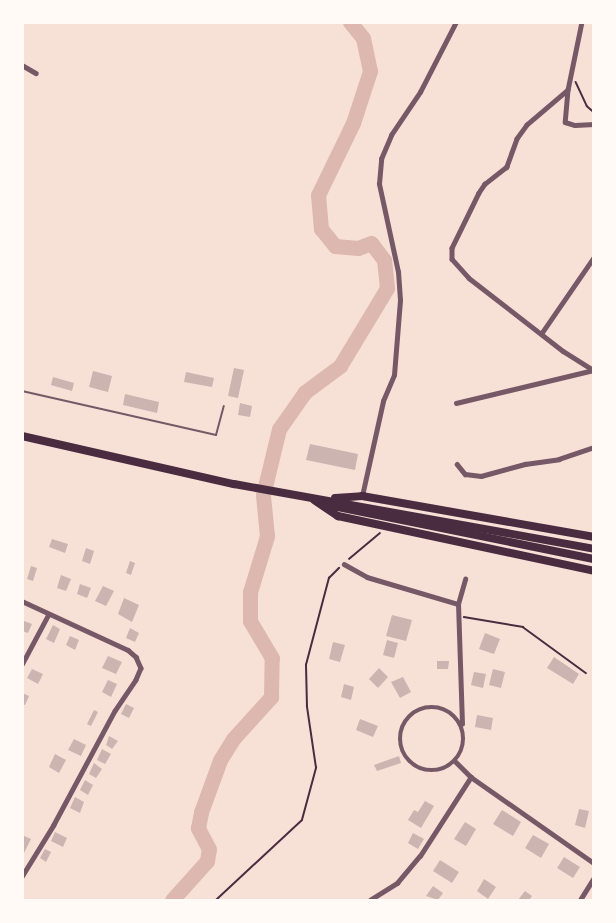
<!DOCTYPE html>
<html>
<head>
<meta charset="utf-8">
<style>
  body { margin:0 }
  #map { position:relative; width:616px; height:923px; overflow:hidden; background:#f7e1d7; font-family:"Nunito Sans",sans-serif }
  div>[style] { position:absolute }
  .river>* { height:15px; margin:-7.5px; padding:0 7.5px; transform-origin:7.5px; border-radius:7.5px; background:#dcb8b0 }
  .building>* { inset:0; background:#ccb4b1 }
  .path>* { height:1.5px; margin:-0.75px; padding:0 0.75px; transform-origin:0.75px; border-radius:0.75px; background:#4a2c40 }
  .service>* { height:2px; margin:-1px; padding:0 1px; transform-origin:1px; border-radius:1px; background:#755966 }
  .minor>* { height:4.5px; margin:-2.25px; padding:0 2.25px; transform-origin:2.25px; border-radius:2.25px; background:#755966 }
  .minor>.ring { margin:-2.25px; padding:0; box-sizing:content-box; background:none; border:4.5px solid #755966; border-radius:50% }
  .trunk>* { height:8px; margin:-4px; padding:0 4px; transform-origin:4px; border-radius:4px; background:#4a2c40 }
  span { translate:-50% -50%; white-space:nowrap; text-align:center; line-height:1.15; -webkit-text-stroke:6px #fffaf5; paint-order:stroke }
  .frame { position:absolute; inset:0; border:24px solid #fffaf5; pointer-events:none }
</style>
</head>
<body>
<div id="map">
  <div class="river">
    <div style="left:172px;top:900px;width:52px;rotate:-48.1deg"></div>
    <div style="left:207px;top:861px;width:12px;rotate:-81deg"></div>
    <div style="left:209px;top:849px;width:24px;rotate:-118deg"></div>
    <div style="left:198px;top:828px;width:16px;rotate:-79deg"></div>
    <div style="left:201px;top:812px;width:55px;rotate:-69.9deg"></div>
    <div style="left:220px;top:760px;width:25px;rotate:-58deg"></div>
    <div style="left:233px;top:739px;width:57px;rotate:-47.9deg"></div>
    <div style="left:271px;top:697px;width:39px;rotate:-89deg"></div>
    <div style="left:272px;top:658px;width:43px;rotate:-120.7deg"></div>
    <div style="left:250px;top:621px;width:29px;rotate:-90deg"></div>
    <div style="left:250px;top:592px;width:59px;rotate:-73.1deg"></div>
    <div style="left:267px;top:536px;width:41px;rotate:-95.6deg"></div>
    <div style="left:263px;top:495px;width:68px;rotate:-76.4deg"></div>
    <div style="left:279px;top:429px;width:45px;rotate:-54.9deg"></div>
    <div style="left:305px;top:392px;width:44px;rotate:-36.6deg"></div>
    <div style="left:340px;top:366px;width:91px;rotate:-58.9deg"></div>
    <div style="left:387px;top:288px;width:28px;rotate:-96deg"></div>
    <div style="left:384px;top:260px;width:21px;rotate:-127deg"></div>
    <div style="left:371px;top:243px;width:14px;rotate:159deg"></div>
    <div style="left:358px;top:248px;width:23px;rotate:-175deg"></div>
    <div style="left:335px;top:246px;width:22px;rotate:-129deg"></div>
    <div style="left:321px;top:229px;width:34px;rotate:-95deg"></div>
    <div style="left:318px;top:195px;width:80px;rotate:-64.1deg"></div>
    <div style="left:353px;top:123px;width:55px;rotate:-71.9deg"></div>
    <div style="left:370px;top:71px;width:34px;rotate:-102deg"></div>
    <div style="left:363px;top:38px;width:21px;rotate:-129deg"></div>
  </div>
  <div class="building">
    <div style="clip-path:polygon(234px 368px,244px 370px,238px 398px,228px 396px)"></div>
    <div style="clip-path:polygon(93px 371px,112px 376px,108px 392px,89px 387px)"></div>
    <div style="clip-path:polygon(186px 372px,214px 378px,212px 387px,184px 382px)"></div>
    <div style="clip-path:polygon(53px 377px,74px 383px,72px 391px,51px 385px)"></div>
    <div style="clip-path:polygon(125px 394px,159px 402px,157px 413px,123px 405px)"></div>
    <div style="clip-path:polygon(240px 403px,252px 406px,250px 417px,238px 415px)"></div>
    <div style="clip-path:polygon(310px 444px,358px 454px,355px 470px,306px 460px)"></div>
    <div style="clip-path:polygon(52px 539px,68px 544px,65px 553px,49px 547px)"></div>
    <div style="clip-path:polygon(86px 548px,94px 551px,90px 564px,82px 561px)"></div>
    <div style="clip-path:polygon(130px 561px,135px 563px,131px 575px,126px 573px)"></div>
    <div style="clip-path:polygon(31px 566px,37px 568px,33px 581px,27px 579px)"></div>
    <div style="clip-path:polygon(61px 575px,71px 579px,66px 591px,57px 588px)"></div>
    <div style="clip-path:polygon(80px 584px,91px 588px,87px 598px,77px 594px)"></div>
    <div style="clip-path:polygon(103px 586px,114px 591px,106px 606px,95px 601px)"></div>
    <div style="clip-path:polygon(124px 598px,139px 605px,132px 622px,118px 614px)"></div>
    <div style="clip-path:polygon(392px 615px,412px 620px,406px 641px,386px 636px)"></div>
    <div style="clip-path:polygon(24px 621px,32px 624px,28px 633px,22px 631px)"></div>
    <div style="clip-path:polygon(53px 625px,60px 629px,54px 643px,46px 639px)"></div>
    <div style="clip-path:polygon(130px 628px,139px 633px,135px 642px,126px 638px)"></div>
    <div style="clip-path:polygon(485px 633px,500px 639px,494px 654px,479px 649px)"></div>
    <div style="clip-path:polygon(70px 636px,79px 640px,75px 650px,66px 645px)"></div>
    <div style="clip-path:polygon(387px 640px,398px 643px,394px 658px,383px 655px)"></div>
    <div style="clip-path:polygon(333px 642px,345px 645px,340px 662px,329px 659px)"></div>
    <div style="clip-path:polygon(108px 656px,122px 662px,116px 674px,102px 668px)"></div>
    <div style="clip-path:polygon(554px 657px,579px 674px,573px 684px,547px 668px)"></div>
    <div style="clip-path:polygon(437px 661px,449px 661px,448px 669px,437px 669px)"></div>
    <div style="clip-path:polygon(379px 668px,388px 677px,378px 688px,369px 679px)"></div>
    <div style="clip-path:polygon(32px 669px,43px 674px,38px 684px,27px 678px)"></div>
    <div style="clip-path:polygon(493px 669px,505px 672px,501px 688px,489px 685px)"></div>
    <div style="clip-path:polygon(474px 672px,486px 674px,483px 688px,471px 685px)"></div>
    <div style="clip-path:polygon(403px 677px,411px 692px,400px 698px,391px 682px)"></div>
    <div style="clip-path:polygon(108px 680px,117px 684px,111px 697px,102px 692px)"></div>
    <div style="clip-path:polygon(344px 684px,354px 687px,351px 700px,341px 697px)"></div>
    <div style="clip-path:polygon(22px 693px,29px 696px,25px 705px,22px 704px)"></div>
    <div style="clip-path:polygon(126px 704px,134px 708px,129px 718px,121px 714px)"></div>
    <div style="clip-path:polygon(94px 710px,98px 712px,91px 726px,87px 724px)"></div>
    <div style="clip-path:polygon(477px 715px,493px 718px,491px 730px,475px 727px)"></div>
    <div style="clip-path:polygon(360px 719px,378px 726px,373px 737px,356px 730px)"></div>
    <div style="clip-path:polygon(109px 736px,118px 741px,112px 749px,106px 745px)"></div>
    <div style="clip-path:polygon(74px 739px,86px 745px,81px 756px,68px 750px)"></div>
    <div style="clip-path:polygon(102px 749px,111px 754px,105px 764px,97px 760px)"></div>
    <div style="clip-path:polygon(55px 754px,66px 760px,59px 773px,49px 767px)"></div>
    <div style="clip-path:polygon(399px 756px,401px 763px,377px 771px,374px 765px)"></div>
    <div style="clip-path:polygon(94px 763px,102px 769px,96px 778px,89px 774px)"></div>
    <div style="clip-path:polygon(85px 780px,93px 785px,88px 795px,80px 790px)"></div>
    <div style="clip-path:polygon(75px 797px,84px 802px,80px 813px,70px 808px)"></div>
    <div style="clip-path:polygon(425px 801px,434px 806px,421px 828px,408px 820px,414px 810px,418px 812px)"></div>
    <div style="clip-path:polygon(579px 809px,589px 811px,585px 828px,575px 825px)"></div>
    <div style="clip-path:polygon(502px 810px,521px 822px,513px 836px,493px 824px)"></div>
    <div style="clip-path:polygon(465px 822px,476px 829px,466px 846px,454px 839px)"></div>
    <div style="clip-path:polygon(55px 832px,67px 838px,63px 847px,51px 841px)"></div>
    <div style="clip-path:polygon(413px 833px,424px 839px,418px 849px,408px 843px)"></div>
    <div style="clip-path:polygon(22px 835px,31px 839px,22px 857px)"></div>
    <div style="clip-path:polygon(533px 835px,549px 844px,541px 858px,525px 848px)"></div>
    <div style="clip-path:polygon(45px 849px,51px 852px,46px 862px,40px 858px)"></div>
    <div style="clip-path:polygon(564px 857px,580px 867px,573px 878px,557px 868px)"></div>
    <div style="clip-path:polygon(440px 860px,459px 872px,452px 883px,433px 871px)"></div>
    <div style="clip-path:polygon(484px 879px,496px 887px,488px 899px,477px 891px)"></div>
    <div style="clip-path:polygon(433px 886px,443px 893px,438px 900px,426px 896px)"></div>
    <div style="clip-path:polygon(525px 891px,532px 896px,529px 900px,518px 900px)"></div>
  </div>
  <div class="path">
    <div style="left:576px;top:82px;width:26px;rotate:65deg"></div>
    <div style="left:587px;top:106px;width:9px;rotate:41deg"></div>
    <div style="left:349px;top:559px;width:40px;rotate:-40deg"></div>
    <div style="left:464px;top:617px;width:60px;rotate:9.6deg"></div>
    <div style="left:523px;top:627px;width:78px;rotate:36.1deg"></div>
    <div style="left:216px;top:900px;width:117px;rotate:-42.9deg"></div>
    <div style="left:302px;top:820px;width:54px;rotate:-74.9deg"></div>
    <div style="left:316px;top:768px;width:62px;rotate:-98.4deg"></div>
    <div style="left:307px;top:707px;width:42px;rotate:-91.4deg"></div>
    <div style="left:306px;top:665px;width:90px;rotate:-75.2deg"></div>
    <div style="left:329px;top:578px;width:14px;rotate:-45deg"></div>
  </div>
  <div class="service">
    <div style="left:22px;top:391px;width:199px;rotate:12.8deg"></div>
    <div style="left:216px;top:435px;width:30px;rotate:-75deg"></div>
  </div>
  <div class="minor">
    <div style="left:582px;top:22px;width:69px;rotate:101.6deg"></div>
    <div style="left:568px;top:90px;width:54px;rotate:139.5deg"></div>
    <div style="left:527px;top:125px;width:17px;rotate:126deg"></div>
    <div style="left:517px;top:139px;width:30px;rotate:110deg"></div>
    <div style="left:507px;top:167px;width:28px;rotate:142deg"></div>
    <div style="left:485px;top:184px;width:11px;rotate:124deg"></div>
    <div style="left:479px;top:193px;width:61px;rotate:116.1deg"></div>
    <div style="left:452px;top:248px;width:11px;rotate:90deg"></div>
    <div style="left:452px;top:259px;width:25px;rotate:48deg"></div>
    <div style="left:469px;top:278px;width:119px;rotate:37.8deg"></div>
    <div style="left:563px;top:351px;width:36px;rotate:32deg"></div>
    <div style="left:22px;top:65px;width:16px;rotate:30deg"></div>
    <div style="left:568px;top:90px;width:32px;rotate:95deg"></div>
    <div style="left:565px;top:122px;width:10px;rotate:17deg"></div>
    <div style="left:575px;top:125px;width:19px;rotate:-3deg"></div>
    <div style="left:541px;top:334px;width:93px;rotate:-55.5deg"></div>
    <div style="left:456px;top:403px;width:141px;rotate:-13.5deg"></div>
    <div style="left:457px;top:464px;width:13px;rotate:51deg"></div>
    <div style="left:465px;top:474px;width:16px;rotate:7deg"></div>
    <div style="left:481px;top:476px;width:46px;rotate:-15.3deg"></div>
    <div style="left:525px;top:464px;width:34px;rotate:-8deg"></div>
    <div style="left:559px;top:459px;width:37px;rotate:-19deg"></div>
    <div style="left:362px;top:496px;width:97px;rotate:-77.5deg"></div>
    <div style="left:383px;top:401px;width:28px;rotate:-67deg"></div>
    <div style="left:394px;top:375px;width:75px;rotate:-85.4deg"></div>
    <div style="left:400px;top:300px;width:28px;rotate:-94deg"></div>
    <div style="left:398px;top:272px;width:90px;rotate:-102.2deg"></div>
    <div style="left:379px;top:184px;width:25px;rotate:-85deg"></div>
    <div style="left:381px;top:159px;width:26px;rotate:-67deg"></div>
    <div style="left:391px;top:135px;width:52px;rotate:-56deg"></div>
    <div style="left:420px;top:92px;width:79px;rotate:-62.8deg"></div>
    <div style="left:344px;top:564px;width:26px;rotate:29deg"></div>
    <div style="left:367px;top:577px;width:95px;rotate:16.5deg"></div>
    <div style="left:22px;top:601px;width:117px;rotate:24.8deg"></div>
    <div style="left:128px;top:650px;width:11px;rotate:41deg"></div>
    <div style="left:136px;top:657px;width:12px;rotate:66deg"></div>
    <div style="left:141px;top:668px;width:13px;rotate:113deg"></div>
    <div style="left:136px;top:680px;width:37px;rotate:124deg"></div>
    <div style="left:115px;top:711px;width:129px;rotate:118.2deg"></div>
    <div style="left:54px;top:825px;width:61px;rotate:121.6deg"></div>
    <div style="left:22px;top:664px;width:55px;rotate:-62deg"></div>
    <div class="ring" style="left:400px;top:707px;width:59.5px;height:59.5px"></div>
    <div style="left:462px;top:724px;width:120px;rotate:-91.9deg"></div>
    <div style="left:458px;top:604px;width:26px;rotate:-74deg"></div>
    <div style="left:455px;top:761px;width:23px;rotate:45deg"></div>
    <div style="left:471px;top:777px;width:150px;rotate:35deg"></div>
    <div style="left:370px;top:900px;width:32px;rotate:-32deg"></div>
    <div style="left:397px;top:883px;width:35px;rotate:-50deg"></div>
    <div style="left:420px;top:856px;width:94px;rotate:-57.2deg"></div>
    <div style="left:580px;top:900px;width:26px;rotate:-58deg"></div>
  </div>
  <div class="trunk">
    <div style="left:22px;top:436px;width:217px;rotate:12.8deg"></div>
    <div style="left:234px;top:484px;width:366px;rotate:10.2deg"></div>
    <div style="left:335px;top:498px;width:27px;rotate:-4deg"></div>
    <div style="left:362px;top:496px;width:236px;rotate:10deg"></div>
    <div style="left:314px;top:500px;width:29px;rotate:34deg"></div>
    <div style="left:338px;top:516px;width:262px;rotate:12.1deg"></div>
    <div style="left:328px;top:505px;width:271px;rotate:11.5deg"></div>
  </div>
  <div class="frame"></div>
</div>
</body>
</html>
